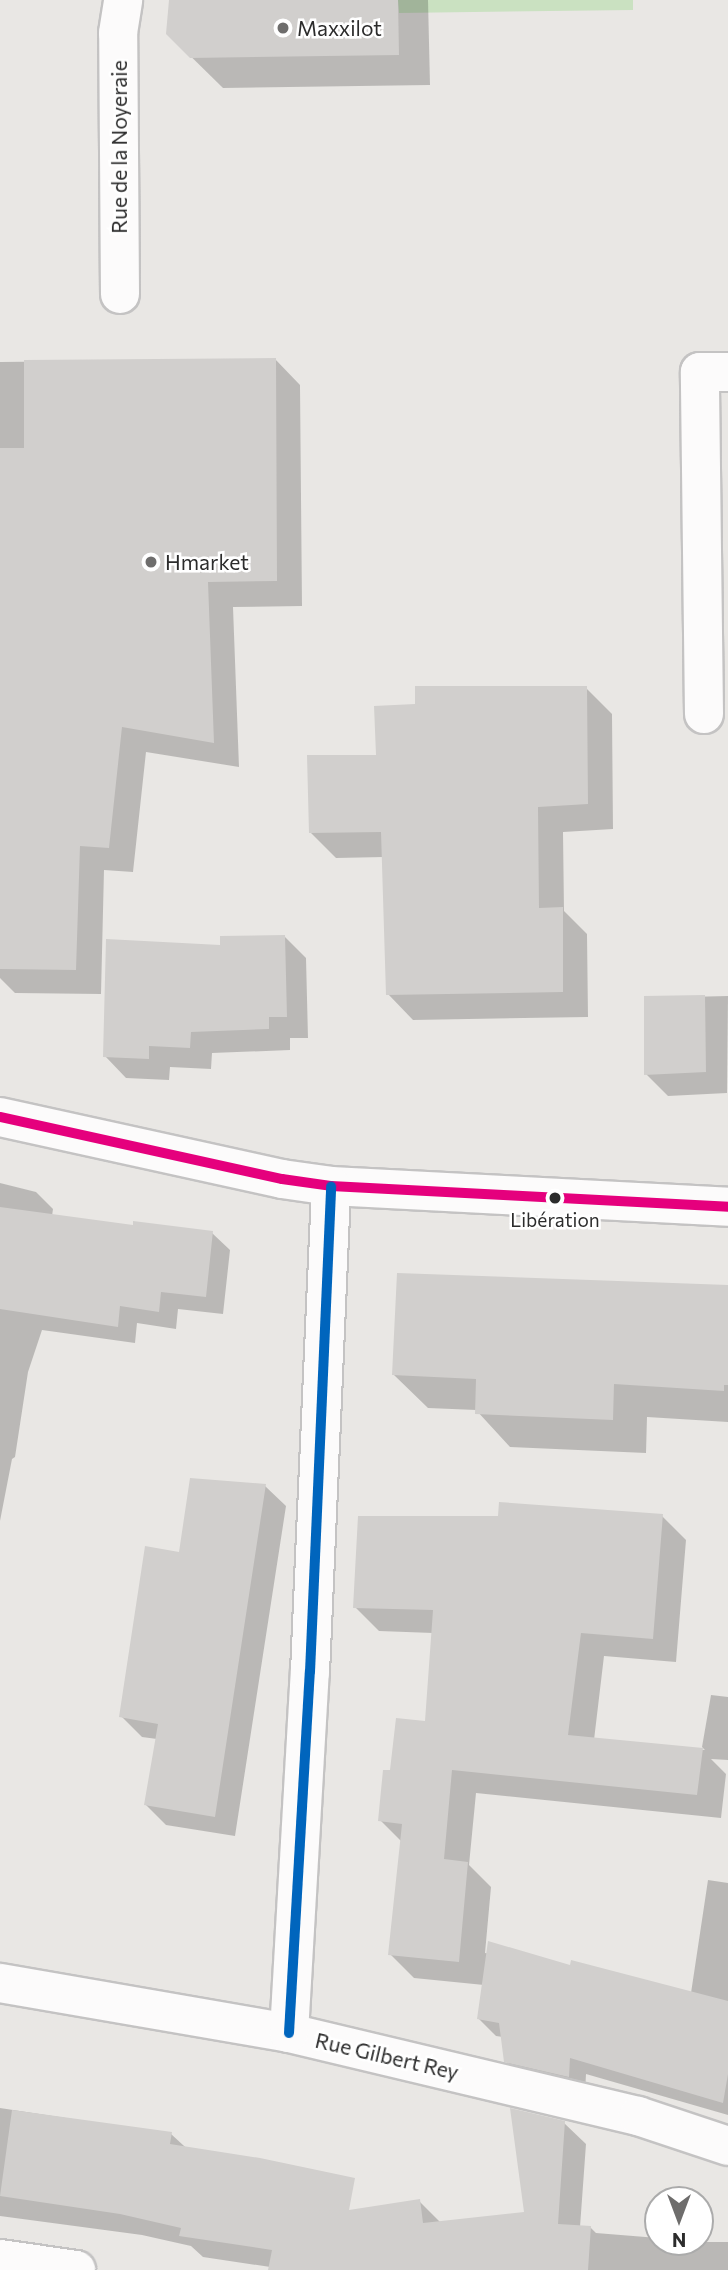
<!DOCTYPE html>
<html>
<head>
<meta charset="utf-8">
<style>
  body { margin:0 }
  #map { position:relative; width:728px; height:2270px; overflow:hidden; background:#e9e7e4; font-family:Commissioner,sans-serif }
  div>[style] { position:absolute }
  .green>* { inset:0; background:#cae1c1 }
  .shadow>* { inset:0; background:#0003 }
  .building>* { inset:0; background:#d1cfcd }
  .roads { filter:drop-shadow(2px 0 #c4c3c3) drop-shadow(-2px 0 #c4c3c3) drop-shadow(0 2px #c4c3c3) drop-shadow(0 -2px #c4c3c3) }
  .minor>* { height:38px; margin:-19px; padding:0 19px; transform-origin:19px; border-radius:19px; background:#fcfbfb }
  .bus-1>* { height:10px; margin:-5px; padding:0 5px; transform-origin:5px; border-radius:5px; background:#e5007d }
  .bus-2>* { height:10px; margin:-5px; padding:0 5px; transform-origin:5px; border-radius:5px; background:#0065bd }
  .dots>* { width:19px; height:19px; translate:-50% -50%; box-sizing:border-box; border:4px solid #fff; border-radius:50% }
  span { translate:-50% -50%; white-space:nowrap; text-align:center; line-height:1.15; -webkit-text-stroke:5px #fff; paint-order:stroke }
  .bus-label { font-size:19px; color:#2c2c2c }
  .poi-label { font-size:21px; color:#2c2c2c }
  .left { translate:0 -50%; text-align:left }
  .street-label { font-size:21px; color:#2c2c2c }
  .north { position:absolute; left:644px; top:2186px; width:70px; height:70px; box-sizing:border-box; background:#fff; border:2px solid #ababab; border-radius:50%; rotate:180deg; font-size:19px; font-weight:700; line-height:28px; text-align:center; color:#2c2c2c }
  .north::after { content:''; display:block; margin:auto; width:24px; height:32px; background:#6e6d6c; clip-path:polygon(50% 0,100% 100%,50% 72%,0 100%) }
</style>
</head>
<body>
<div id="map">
  <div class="green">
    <div style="clip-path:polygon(398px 0,633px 0,633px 10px,399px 13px)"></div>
  </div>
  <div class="shadow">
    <div style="clip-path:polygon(171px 0,428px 0,430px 85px,223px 88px,168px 34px)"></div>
    <div style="clip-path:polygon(275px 359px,300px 385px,302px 606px,233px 607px,239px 767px,146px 752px,133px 872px,104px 870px,101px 994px,15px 993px,0 978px,0 362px)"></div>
    <div style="clip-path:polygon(586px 688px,612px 714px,613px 829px,563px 832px,564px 911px,587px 934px,588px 1017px,413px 1020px,388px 994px,384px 857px,336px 858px,311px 833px,417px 706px)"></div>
    <div style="clip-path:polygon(284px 936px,306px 958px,308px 1038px,290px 1038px,290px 1050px,212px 1053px,211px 1069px,170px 1067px,169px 1080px,126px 1078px,105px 1056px,222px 947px)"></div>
    <div style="clip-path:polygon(728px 996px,727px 1093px,668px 1096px,646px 1074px,645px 998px)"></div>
    <div style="clip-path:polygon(0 1183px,36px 1192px,53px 1209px,52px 1216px,134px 1227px,212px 1233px,230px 1250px,223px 1314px,178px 1309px,176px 1329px,137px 1323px,135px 1343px,42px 1330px,28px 1372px,15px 1457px,12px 1459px,0 1521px)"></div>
    <div style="clip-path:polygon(728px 1288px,728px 1422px,647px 1417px,646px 1453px,510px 1447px,476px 1410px,428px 1408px,394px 1375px)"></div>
    <div style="clip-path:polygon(265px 1486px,286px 1506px,235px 1836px,166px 1825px,146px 1805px,157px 1739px,142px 1737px,121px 1716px)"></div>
    <div style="clip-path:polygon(662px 1516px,686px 1540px,676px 1662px,604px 1656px,594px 1740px,705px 1750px,702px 1747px,711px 1695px,728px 1697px,728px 1760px,711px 1759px,726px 1774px,721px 1818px,476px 1793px,469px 1865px,491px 1887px,485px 1953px,572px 1967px,691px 1993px,708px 1880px,728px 1883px,728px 2115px,586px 2074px,585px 2093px,523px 2078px,506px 2061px,503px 2037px,496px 2036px,479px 2019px,484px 1985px,414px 1978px,390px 1954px,402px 1842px,380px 1820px,392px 1772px,427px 1723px,433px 1633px,379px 1631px,355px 1607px)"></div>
    <div style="clip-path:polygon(0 2108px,171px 2134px,319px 2270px,290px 2270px,203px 2257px,191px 2246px,142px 2235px,0 2216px)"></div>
    <div style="clip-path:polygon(564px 2123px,586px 2144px,580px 2227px,590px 2227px,596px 2233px,658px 2238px,658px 2242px,728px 2242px,728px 2270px,371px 2270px,419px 2201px,441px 2223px,526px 2213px)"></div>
  </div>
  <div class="building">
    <div style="clip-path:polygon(169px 0,398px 0,399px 55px,190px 58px,166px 34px)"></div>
    <div style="clip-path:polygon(276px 358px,277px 581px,208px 582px,214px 743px,122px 727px,109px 848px,80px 846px,76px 970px,0 969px,0 448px,24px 448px,24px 360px)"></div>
    <div style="clip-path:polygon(415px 686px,587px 686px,588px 804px,538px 807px,539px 908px,563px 907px,563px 992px,386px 995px,381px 832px,309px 833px,307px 755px,376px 755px,374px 706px,415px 704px)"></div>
    <div style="clip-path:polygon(285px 935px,287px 1017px,269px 1017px,269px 1029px,191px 1032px,190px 1048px,149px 1046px,149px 1059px,103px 1057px,106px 939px,220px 945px,220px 936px)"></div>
    <div style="clip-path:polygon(705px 995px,706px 1072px,644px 1075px,644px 996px)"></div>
    <div style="clip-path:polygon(0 1207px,133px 1225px,133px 1221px,213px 1231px,206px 1297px,161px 1292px,159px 1312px,120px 1306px,118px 1327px,0 1309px)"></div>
    <div style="clip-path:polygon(397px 1273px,728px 1285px,728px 1385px,724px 1385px,724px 1391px,614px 1384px,613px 1420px,475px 1414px,476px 1379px,392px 1375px)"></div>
    <div style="clip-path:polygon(190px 1478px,266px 1484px,215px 1817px,144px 1805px,158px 1724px,119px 1717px,145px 1546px,179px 1552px)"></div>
    <div style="clip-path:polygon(499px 1502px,663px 1514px,653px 1639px,581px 1633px,568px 1735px,703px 1748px,697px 1795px,452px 1770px,444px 1859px,468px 1862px,459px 1962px,388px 1955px,402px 1824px,378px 1821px,383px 1770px,390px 1770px,396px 1718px,425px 1721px,433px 1610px,353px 1608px,358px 1516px,498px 1516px)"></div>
    <div style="clip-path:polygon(488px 1941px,570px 1965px,571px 1960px,728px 2001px,728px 2074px,723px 2103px,570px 2058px,569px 2077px,504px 2062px,499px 2023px,477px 2019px)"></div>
    <div style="clip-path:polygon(510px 2108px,565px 2121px,558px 2224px,591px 2226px,588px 2270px,268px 2270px,272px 2250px,179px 2236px,181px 2228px,120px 2214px,0 2196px,12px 2110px,172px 2132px,170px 2144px,260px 2158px,355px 2178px,349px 2210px,420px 2199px,423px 2223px,524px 2212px)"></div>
  </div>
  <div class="roads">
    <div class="minor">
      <div style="left:120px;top:294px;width:261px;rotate:-90.4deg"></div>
      <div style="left:118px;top:33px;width:33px;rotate:-81deg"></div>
      <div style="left:704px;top:714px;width:342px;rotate:-90.7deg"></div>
      <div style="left:700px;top:372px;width:28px"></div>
      <div style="left:0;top:1117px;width:289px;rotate:12.4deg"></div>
      <div style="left:282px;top:1179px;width:49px;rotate:8.1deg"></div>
      <div style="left:331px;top:1186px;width:398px;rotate:3deg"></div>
      <div style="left:0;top:1983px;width:293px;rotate:9.8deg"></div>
      <div style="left:289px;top:2033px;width:359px;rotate:13.4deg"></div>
      <div style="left:638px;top:2116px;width:95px;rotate:18.4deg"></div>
      <div style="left:289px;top:2033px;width:362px;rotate:-86.7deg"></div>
      <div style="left:310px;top:1672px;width:486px;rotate:-87.5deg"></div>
      <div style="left:0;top:2259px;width:77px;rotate:8.2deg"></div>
    </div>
  </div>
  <div class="bus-1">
    <div style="left:0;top:1117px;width:289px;rotate:12.4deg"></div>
    <div style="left:282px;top:1179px;width:49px;rotate:8.1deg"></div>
    <div style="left:331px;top:1186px;width:398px;rotate:3deg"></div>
  </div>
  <div class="bus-2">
    <div style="left:289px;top:2033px;width:362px;rotate:-86.7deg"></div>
    <div style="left:310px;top:1672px;width:486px;rotate:-87.5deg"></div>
  </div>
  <div class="dots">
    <div style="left:283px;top:28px;background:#6e6d6c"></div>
    <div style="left:151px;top:562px;background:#6e6d6c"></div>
    <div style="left:555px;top:1198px;background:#2c2c2c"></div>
  </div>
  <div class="bus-label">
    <span style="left:555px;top:1220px">Libération</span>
  </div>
  <div class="poi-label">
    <span class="left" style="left:297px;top:28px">Maxxilot</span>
    <span class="left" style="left:165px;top:562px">Hmarket</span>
  </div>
  <div class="street-label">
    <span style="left:119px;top:147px;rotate:-90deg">Rue de la Noyeraie</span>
    <span style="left:387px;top:2056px;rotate:13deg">Rue Gilbert Rey</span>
  </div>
  <div class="north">N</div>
</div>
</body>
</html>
